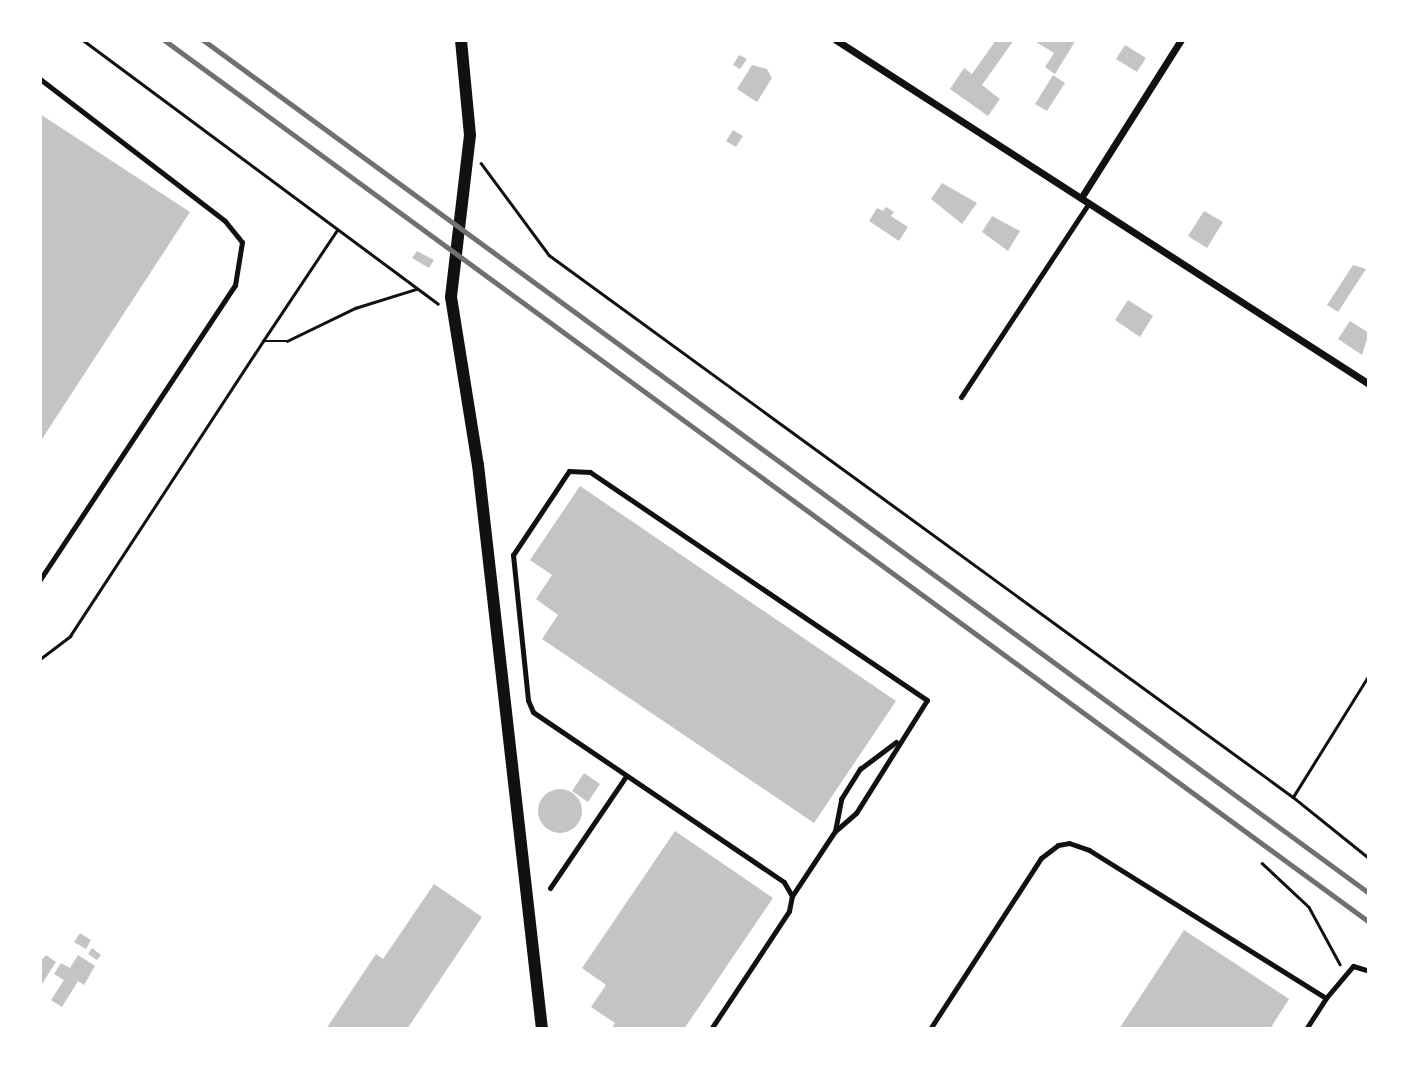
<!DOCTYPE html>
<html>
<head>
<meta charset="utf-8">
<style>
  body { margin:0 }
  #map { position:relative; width:1409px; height:1069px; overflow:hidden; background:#fff; font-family:"Exo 2",sans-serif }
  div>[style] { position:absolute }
  .building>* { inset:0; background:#c4c4c4 }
  .round { border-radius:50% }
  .path>* { height:2.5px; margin:-1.25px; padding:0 1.25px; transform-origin:1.25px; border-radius:1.25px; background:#111 }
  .service>* { height:5px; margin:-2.5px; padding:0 2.5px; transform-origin:2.5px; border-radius:2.5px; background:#111 }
  .minor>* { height:7px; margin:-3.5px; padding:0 3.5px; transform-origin:3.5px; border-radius:3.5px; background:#111 }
  .tertiary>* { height:12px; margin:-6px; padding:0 6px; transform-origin:6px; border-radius:6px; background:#111 }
  .rail>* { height:5px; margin:-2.5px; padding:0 2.5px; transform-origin:2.5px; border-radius:2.5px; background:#707070 }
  span { translate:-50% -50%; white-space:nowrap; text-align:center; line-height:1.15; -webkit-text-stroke:7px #fff; paint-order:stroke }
  .frame { position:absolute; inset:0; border:42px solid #fff; pointer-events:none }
</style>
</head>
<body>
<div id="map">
  <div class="building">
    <div style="clip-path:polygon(996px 40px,1014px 40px,982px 85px,1000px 99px,988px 116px,950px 89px,964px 68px,972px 74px)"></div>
    <div style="clip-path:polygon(1033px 40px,1076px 40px,1055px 74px,1045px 67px,1054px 53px)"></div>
    <div style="clip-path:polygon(1125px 45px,1146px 58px,1137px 72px,1116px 59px)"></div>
    <div style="clip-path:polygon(739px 55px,747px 59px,740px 69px,733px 65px)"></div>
    <div style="clip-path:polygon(752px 65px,767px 69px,772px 78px,757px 102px,737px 89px)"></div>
    <div style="clip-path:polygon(1053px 75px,1065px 83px,1047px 111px,1035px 104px)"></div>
    <div style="clip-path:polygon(40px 114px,190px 212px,40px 442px)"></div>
    <div style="clip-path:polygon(733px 130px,743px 136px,736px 147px,726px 141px)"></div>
    <div style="clip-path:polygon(942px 183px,977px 203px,962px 224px,931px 199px)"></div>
    <div style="clip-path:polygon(886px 207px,894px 212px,891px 216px,908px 227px,899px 241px,869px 221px,877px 208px,883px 211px)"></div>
    <div style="clip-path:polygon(1204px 211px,1223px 222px,1207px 248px,1188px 236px)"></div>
    <div style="clip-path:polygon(992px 216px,1020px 231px,1008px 251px,982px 232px)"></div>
    <div style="clip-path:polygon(417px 251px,434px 260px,429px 268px,412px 258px)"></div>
    <div style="clip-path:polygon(1353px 265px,1366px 269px,1338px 312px,1327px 305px)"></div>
    <div style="clip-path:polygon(1128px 300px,1153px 316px,1140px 337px,1115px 320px)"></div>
    <div style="clip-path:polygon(1350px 321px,1369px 333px,1362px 355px,1338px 339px)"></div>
    <div style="clip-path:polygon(580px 486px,896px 701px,814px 823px,542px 639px,558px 615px,536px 599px,552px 575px,530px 560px)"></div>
    <div style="clip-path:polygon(584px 773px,600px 784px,588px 802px,572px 791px)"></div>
    <div class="round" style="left:538px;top:789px;width:44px;height:44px"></div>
    <div style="clip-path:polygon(675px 831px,773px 898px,684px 1029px,611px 1029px,615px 1023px,591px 1007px,606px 985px,582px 968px)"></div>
    <div style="clip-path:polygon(434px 884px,482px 917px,407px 1029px,326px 1029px,376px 954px,383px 959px)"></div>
    <div style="clip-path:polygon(1184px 930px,1289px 999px,1270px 1029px,1119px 1029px)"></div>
    <div style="clip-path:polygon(80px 933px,91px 940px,86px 949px,74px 942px)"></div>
    <div style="clip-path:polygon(92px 948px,101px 955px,97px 960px,88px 954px)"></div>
    <div style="clip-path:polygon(46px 955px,56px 962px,40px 987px,40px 962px)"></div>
    <div style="clip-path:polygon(78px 955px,95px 966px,84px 985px,78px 981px,62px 1007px,51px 1000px,64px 980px,54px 974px,61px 963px,70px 968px)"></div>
  </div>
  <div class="path">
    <div style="left:83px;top:40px;width:442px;rotate:36.6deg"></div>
    <div style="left:481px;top:163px;width:114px;rotate:53.5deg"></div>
    <div style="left:549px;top:255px;width:920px;rotate:36.07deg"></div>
    <div style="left:1293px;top:797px;width:97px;rotate:38.8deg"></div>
    <div style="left:263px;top:341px;width:133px;rotate:-56.3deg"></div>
    <div style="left:40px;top:659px;width:38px;rotate:-37deg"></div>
    <div style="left:70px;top:636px;width:353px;rotate:-56.8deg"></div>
    <div style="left:263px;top:341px;width:24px"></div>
    <div style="left:287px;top:341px;width:76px;rotate:-25.9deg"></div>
    <div style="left:355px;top:308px;width:64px;rotate:-17.3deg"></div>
    <div style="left:1293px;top:797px;width:144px;rotate:-58.1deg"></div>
    <div style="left:1262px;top:863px;width:64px;rotate:43.1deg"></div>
    <div style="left:1309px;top:907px;width:65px;rotate:61.5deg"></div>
  </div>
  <div class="service">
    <div style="left:40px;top:79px;width:233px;rotate:37.5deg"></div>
    <div style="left:225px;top:221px;width:27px;rotate:51deg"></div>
    <div style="left:242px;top:242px;width:44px;rotate:99.2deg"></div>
    <div style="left:235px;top:285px;width:354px;rotate:123.5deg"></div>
    <div style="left:961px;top:397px;width:232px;rotate:-56.6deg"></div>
    <div style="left:835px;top:831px;width:33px;rotate:-79deg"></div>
    <div style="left:841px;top:799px;width:36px;rotate:-58deg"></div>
    <div style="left:860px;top:769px;width:45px;rotate:-36.9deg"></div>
    <div style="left:550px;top:888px;width:135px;rotate:-55.8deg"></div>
    <div style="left:711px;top:1029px;width:141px;rotate:-56.5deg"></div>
    <div style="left:789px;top:911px;width:15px;rotate:-79deg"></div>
    <div style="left:792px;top:896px;width:16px;rotate:-120deg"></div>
    <div style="left:784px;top:882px;width:303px;rotate:-145.9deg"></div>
    <div style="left:533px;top:712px;width:13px;rotate:-113deg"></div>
    <div style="left:528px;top:700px;width:146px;rotate:-95.9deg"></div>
    <div style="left:513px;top:555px;width:101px;rotate:-56.3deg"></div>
    <div style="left:569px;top:471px;width:21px;rotate:3deg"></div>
    <div style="left:590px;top:472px;width:407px;rotate:34.1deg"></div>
    <div style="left:927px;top:700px;width:133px;rotate:122.1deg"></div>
    <div style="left:856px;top:813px;width:28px;rotate:139deg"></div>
    <div style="left:835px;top:831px;width:78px;rotate:123.5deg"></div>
    <div style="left:930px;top:1029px;width:204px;rotate:-57deg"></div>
    <div style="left:1041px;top:858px;width:21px;rotate:-37deg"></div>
    <div style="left:1058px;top:845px;width:11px;rotate:-10deg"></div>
    <div style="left:1069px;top:843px;width:21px;rotate:19deg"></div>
    <div style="left:1089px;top:850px;width:279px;rotate:32deg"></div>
    <div style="left:1326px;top:998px;width:42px;rotate:-49.8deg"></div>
    <div style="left:1353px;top:966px;width:17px;rotate:17deg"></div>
    <div style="left:1306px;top:1029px;width:37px;rotate:-57deg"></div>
  </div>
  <div class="minor">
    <div style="left:836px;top:40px;width:634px;rotate:32.84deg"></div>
    <div style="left:1081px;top:198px;width:187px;rotate:-57.7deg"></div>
  </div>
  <div class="tertiary">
    <div style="left:461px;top:40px;width:95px;rotate:84.6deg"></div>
    <div style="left:470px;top:135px;width:163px;rotate:96.7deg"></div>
    <div style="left:451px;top:297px;width:170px;rotate:80.9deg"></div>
    <div style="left:478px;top:465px;width:568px;rotate:83.53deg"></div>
  </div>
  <div class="rail">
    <div style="left:164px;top:40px;width:1493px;rotate:36.2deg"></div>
    <div style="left:203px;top:40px;width:1445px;rotate:36.19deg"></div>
  </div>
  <div class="frame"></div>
</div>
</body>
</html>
